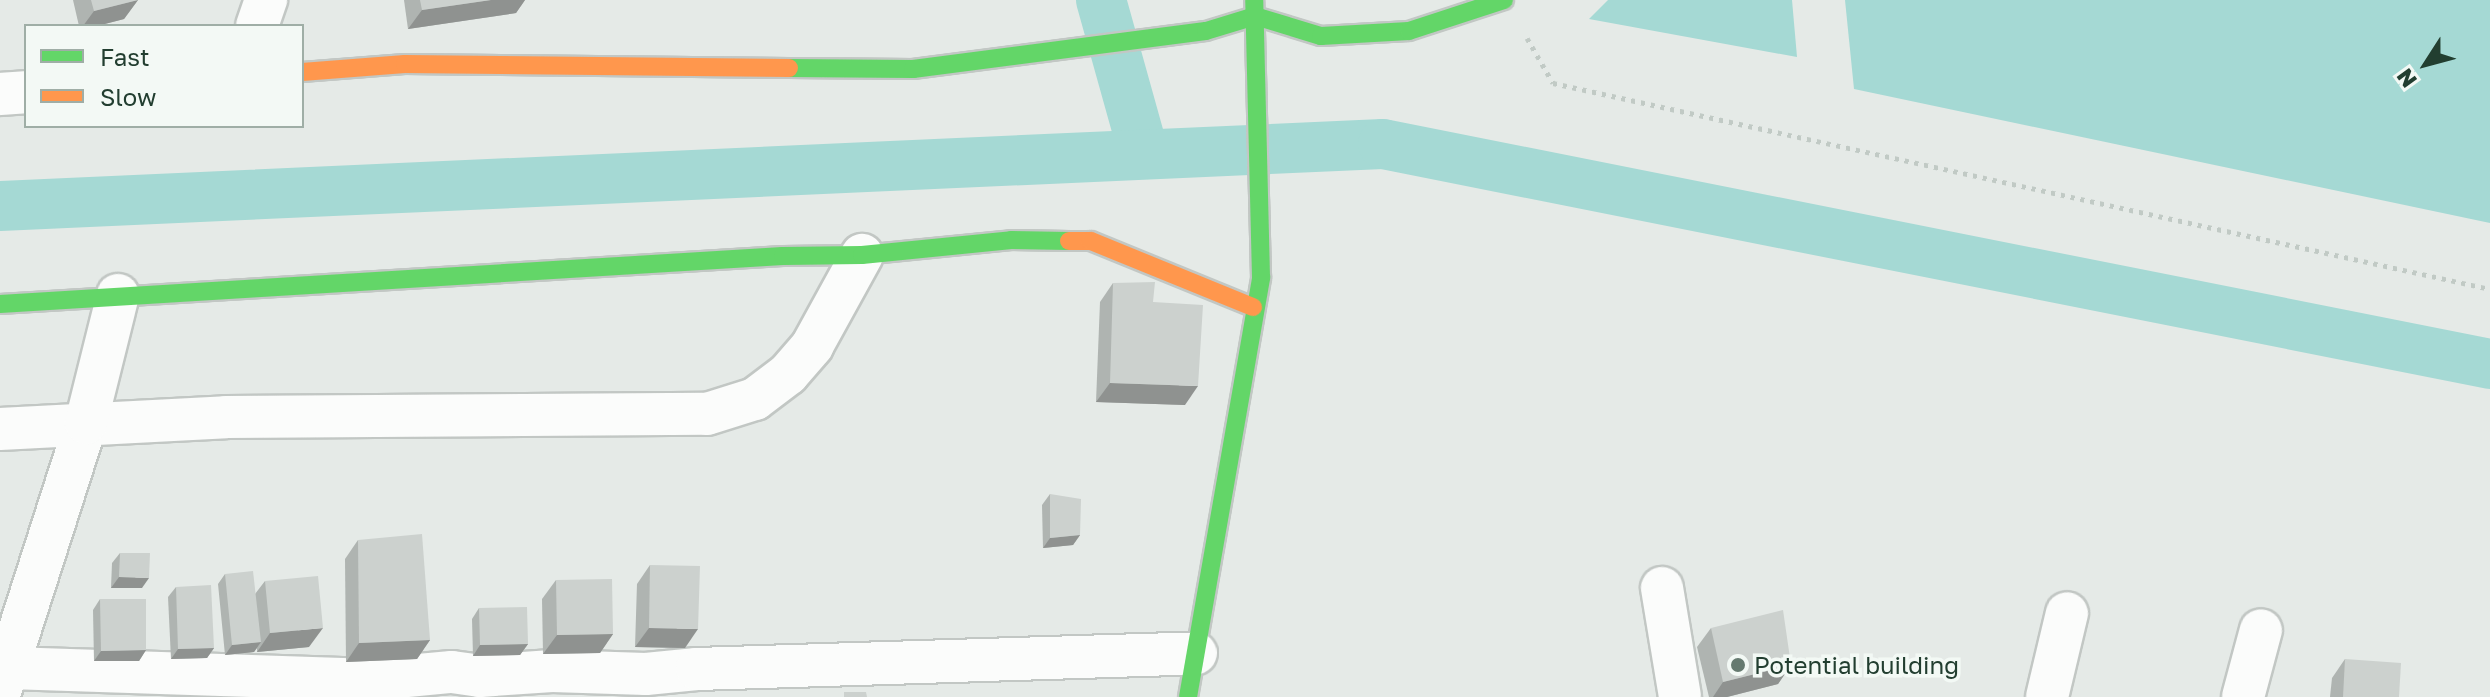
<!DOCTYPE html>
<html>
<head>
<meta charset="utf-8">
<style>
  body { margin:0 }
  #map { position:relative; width:2490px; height:697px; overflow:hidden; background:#e5eae7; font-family:"Golos Text",sans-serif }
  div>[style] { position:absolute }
  .water>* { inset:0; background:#a5d9d4 }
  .canal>* { height:50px; margin:-25px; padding:0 25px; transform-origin:25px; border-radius:25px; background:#a5d9d4 }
  .path>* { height:5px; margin-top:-2.5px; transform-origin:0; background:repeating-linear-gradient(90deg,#c1cac5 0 4px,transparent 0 10px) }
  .roads { filter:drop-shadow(2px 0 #c2c7c4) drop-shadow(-2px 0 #c2c7c4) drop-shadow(0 2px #c2c7c4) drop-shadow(0 -2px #c2c7c4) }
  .street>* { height:42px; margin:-21px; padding:0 21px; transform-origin:21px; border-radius:21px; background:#fbfcfb }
  .fast>* { height:18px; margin:-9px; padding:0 9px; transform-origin:9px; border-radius:9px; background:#63d668 }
  .slow>* { height:18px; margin:-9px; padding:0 9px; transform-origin:9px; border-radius:9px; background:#ff974d }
  .wall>* { inset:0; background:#afb4b1 }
  .shaded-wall>* { inset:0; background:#8f9290 }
  .building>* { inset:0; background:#ccd1ce }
  .dots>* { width:22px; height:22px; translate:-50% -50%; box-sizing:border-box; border:4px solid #f3f9f5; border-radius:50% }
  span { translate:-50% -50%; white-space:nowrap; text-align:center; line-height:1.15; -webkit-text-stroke:7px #f3f9f5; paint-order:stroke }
  .poi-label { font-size:24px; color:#223e30 }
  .left { translate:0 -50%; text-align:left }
  .legend { position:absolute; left:24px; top:24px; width:280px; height:104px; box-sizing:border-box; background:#f3f9f5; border:2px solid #9faea6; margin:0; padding:10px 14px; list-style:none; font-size:24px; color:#223e30 }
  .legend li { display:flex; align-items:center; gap:16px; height:40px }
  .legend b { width:40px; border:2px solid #9faea6 }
  .north { position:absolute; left:2386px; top:24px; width:80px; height:80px; -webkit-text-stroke:6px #f3f9f5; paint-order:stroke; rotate:234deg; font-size:22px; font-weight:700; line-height:32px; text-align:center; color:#223e30 }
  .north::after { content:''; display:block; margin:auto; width:28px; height:36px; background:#223e30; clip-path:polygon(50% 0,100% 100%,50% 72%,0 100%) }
</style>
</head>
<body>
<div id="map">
  <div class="water">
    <div style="clip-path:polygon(1608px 0,1792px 0,1797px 57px,1589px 19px)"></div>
    <div style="clip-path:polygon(1845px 0,2490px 0,2490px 223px,1854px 89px)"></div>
  </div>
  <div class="canal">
    <div style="left:1101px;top:0;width:160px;rotate:74.4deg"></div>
    <div style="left:0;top:206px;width:1384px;rotate:-2.57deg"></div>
    <div style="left:1383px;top:144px;width:1129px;rotate:11.24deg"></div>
  </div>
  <div class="path">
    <div style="left:1527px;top:38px;width:52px;rotate:60deg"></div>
    <div style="left:1553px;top:83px;width:959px;rotate:12.4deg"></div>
  </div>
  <div class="roads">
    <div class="street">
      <div style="left:257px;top:26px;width:28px;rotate:-71deg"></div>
      <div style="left:0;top:94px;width:26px;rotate:-4deg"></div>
      <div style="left:0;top:429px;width:226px;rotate:-3deg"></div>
      <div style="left:226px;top:417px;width:481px;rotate:-0.4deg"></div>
      <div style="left:707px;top:414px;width:50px;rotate:-17.4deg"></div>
      <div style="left:755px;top:399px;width:41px;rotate:-37.1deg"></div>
      <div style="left:788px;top:374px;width:37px;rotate:-49deg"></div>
      <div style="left:812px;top:346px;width:104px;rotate:-61.2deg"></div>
      <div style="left:1662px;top:588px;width:110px;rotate:80.6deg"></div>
      <div style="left:9px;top:668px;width:356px;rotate:1.9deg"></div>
      <div style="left:365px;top:680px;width:87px;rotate:-5.3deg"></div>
      <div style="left:452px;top:672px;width:28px;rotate:8deg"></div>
      <div style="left:480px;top:676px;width:72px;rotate:-4deg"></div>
      <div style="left:552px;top:671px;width:94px;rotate:1.8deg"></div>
      <div style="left:646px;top:674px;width:51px;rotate:-5.6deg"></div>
      <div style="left:697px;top:669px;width:499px;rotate:-1.8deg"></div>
      <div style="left:0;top:691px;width:281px;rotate:-72.2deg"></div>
      <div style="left:86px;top:423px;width:132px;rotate:-76deg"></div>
      <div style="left:2047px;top:697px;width:86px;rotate:-76.6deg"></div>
      <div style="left:2243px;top:697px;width:69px;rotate:-75deg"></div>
    </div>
    <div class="fast">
      <div style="left:789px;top:68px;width:124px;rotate:0.5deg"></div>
      <div style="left:913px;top:69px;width:295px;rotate:-7.4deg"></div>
      <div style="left:1206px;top:31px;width:51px;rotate:-17deg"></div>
      <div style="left:1255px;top:16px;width:69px;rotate:16.9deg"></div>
      <div style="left:1321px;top:36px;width:88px;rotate:-3.3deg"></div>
      <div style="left:1409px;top:31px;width:100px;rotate:-18.1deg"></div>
      <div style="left:0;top:304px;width:784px;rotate:-3.51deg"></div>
      <div style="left:783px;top:256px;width:79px;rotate:-0.7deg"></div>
      <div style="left:862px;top:255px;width:150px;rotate:-5.7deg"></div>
      <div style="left:1011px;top:240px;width:58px;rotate:1deg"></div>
      <div style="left:1188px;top:697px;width:426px;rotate:-80.1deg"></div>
      <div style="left:1261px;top:277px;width:277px;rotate:-91.4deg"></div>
    </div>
    <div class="slow">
      <div style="left:302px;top:72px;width:103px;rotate:-4.4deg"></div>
      <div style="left:405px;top:64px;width:384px;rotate:0.6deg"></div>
      <div style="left:1069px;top:241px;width:22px"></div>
      <div style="left:1091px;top:241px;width:175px;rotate:22.2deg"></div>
    </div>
  </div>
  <div class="wall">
    <div style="clip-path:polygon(73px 0,138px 0,124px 19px,97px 26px,79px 26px)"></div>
    <div style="clip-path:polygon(404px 0,525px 0,516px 13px,408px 29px)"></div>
    <div style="clip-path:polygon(1113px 283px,1153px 302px,1185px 405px,1096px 402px,1100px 302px)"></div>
    <div style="clip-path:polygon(1050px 494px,1080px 535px,1073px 545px,1043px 548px,1042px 505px)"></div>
    <div style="clip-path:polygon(358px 540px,430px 640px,417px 659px,346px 662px,345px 559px)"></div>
    <div style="clip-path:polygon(120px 553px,142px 588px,111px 588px,112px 563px)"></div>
    <div style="clip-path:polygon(650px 565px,685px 648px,635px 647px,637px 584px)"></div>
    <div style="clip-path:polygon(225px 574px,255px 594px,265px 581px,309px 647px,257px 652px,257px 648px,254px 652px,225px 655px,218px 584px)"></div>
    <div style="clip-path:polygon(556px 580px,613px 634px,600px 653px,543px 654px,542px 599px)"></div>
    <div style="clip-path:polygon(176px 587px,214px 648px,207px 658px,171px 659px,168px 597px)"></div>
    <div style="clip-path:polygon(100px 599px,146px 650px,139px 661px,94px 661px,93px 610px)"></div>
    <div style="clip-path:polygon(479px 608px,528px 644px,520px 655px,473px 656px,472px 619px)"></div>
    <div style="clip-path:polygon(1711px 628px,1791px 665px,1778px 684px,1727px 697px,1709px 697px,1697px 647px)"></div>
    <div style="clip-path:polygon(2345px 659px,2399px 697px,2330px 697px,2332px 678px)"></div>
  </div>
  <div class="shaded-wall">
    <div style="clip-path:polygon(138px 0,124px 19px,97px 26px,83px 26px,94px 11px)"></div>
    <div style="clip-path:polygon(491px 0,525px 0,516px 13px,408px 29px,422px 10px)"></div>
    <div style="clip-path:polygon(1110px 383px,1198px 386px,1185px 405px,1096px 402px)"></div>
    <div style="clip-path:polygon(1080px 535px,1073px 545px,1043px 548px,1050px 538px)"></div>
    <div style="clip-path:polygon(119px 577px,149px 578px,142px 588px,111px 588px)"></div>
    <div style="clip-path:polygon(323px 628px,309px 647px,257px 652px,270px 633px)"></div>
    <div style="clip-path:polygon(649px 628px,698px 629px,685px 648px,635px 647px)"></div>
    <div style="clip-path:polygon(613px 634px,600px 653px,543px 654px,557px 635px)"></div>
    <div style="clip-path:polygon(430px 640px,417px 659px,346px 662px,359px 643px)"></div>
    <div style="clip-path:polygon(261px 642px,254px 652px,225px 655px,232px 645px)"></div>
    <div style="clip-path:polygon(528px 644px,520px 655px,473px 656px,480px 645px)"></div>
    <div style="clip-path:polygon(214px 648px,207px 658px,171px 659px,178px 649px)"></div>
    <div style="clip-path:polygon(146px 650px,139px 661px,94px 661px,101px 651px)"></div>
    <div style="clip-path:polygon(1791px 665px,1778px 684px,1727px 697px,1713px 697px,1723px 682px)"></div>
  </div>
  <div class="building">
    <div style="clip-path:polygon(91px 0,138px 0,94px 11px)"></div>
    <div style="clip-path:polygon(420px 0,491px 0,422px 10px)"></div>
    <div style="clip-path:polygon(1155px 282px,1153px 302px,1203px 305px,1198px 386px,1110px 383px,1113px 283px)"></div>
    <div style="clip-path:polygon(1050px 494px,1081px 499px,1080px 535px,1050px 538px)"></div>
    <div style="clip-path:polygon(422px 534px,430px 640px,359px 643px,358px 540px)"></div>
    <div style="clip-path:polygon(120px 553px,150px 553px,149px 578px,119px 577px)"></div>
    <div style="clip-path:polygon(650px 565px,700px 566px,698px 629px,649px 628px)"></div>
    <div style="clip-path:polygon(253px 571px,261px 642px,232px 645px,225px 574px)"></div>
    <div style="clip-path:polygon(318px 576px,323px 628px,270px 633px,265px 581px)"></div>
    <div style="clip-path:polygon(612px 579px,613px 634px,557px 635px,556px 580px)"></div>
    <div style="clip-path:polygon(211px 585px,214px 648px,178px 649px,176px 587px)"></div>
    <div style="clip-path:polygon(100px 599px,146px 599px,146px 650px,101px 651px)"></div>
    <div style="clip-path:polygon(527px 607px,528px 644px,480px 645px,479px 608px)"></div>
    <div style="clip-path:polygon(1783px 610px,1791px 665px,1723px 682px,1711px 628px)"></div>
    <div style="clip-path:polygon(2345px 659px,2401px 663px,2399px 697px,2343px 697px)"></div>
    <div style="clip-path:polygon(844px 692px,866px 692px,867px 697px,844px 697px)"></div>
  </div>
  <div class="dots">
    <div style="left:1738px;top:665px;background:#667a70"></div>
  </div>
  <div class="poi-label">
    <span class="left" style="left:1754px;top:665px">Potential building</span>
  </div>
  <ul class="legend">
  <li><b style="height:10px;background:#63d668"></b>Fast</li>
  <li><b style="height:10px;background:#ff974d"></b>Slow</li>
  </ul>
  <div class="north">N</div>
</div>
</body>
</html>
